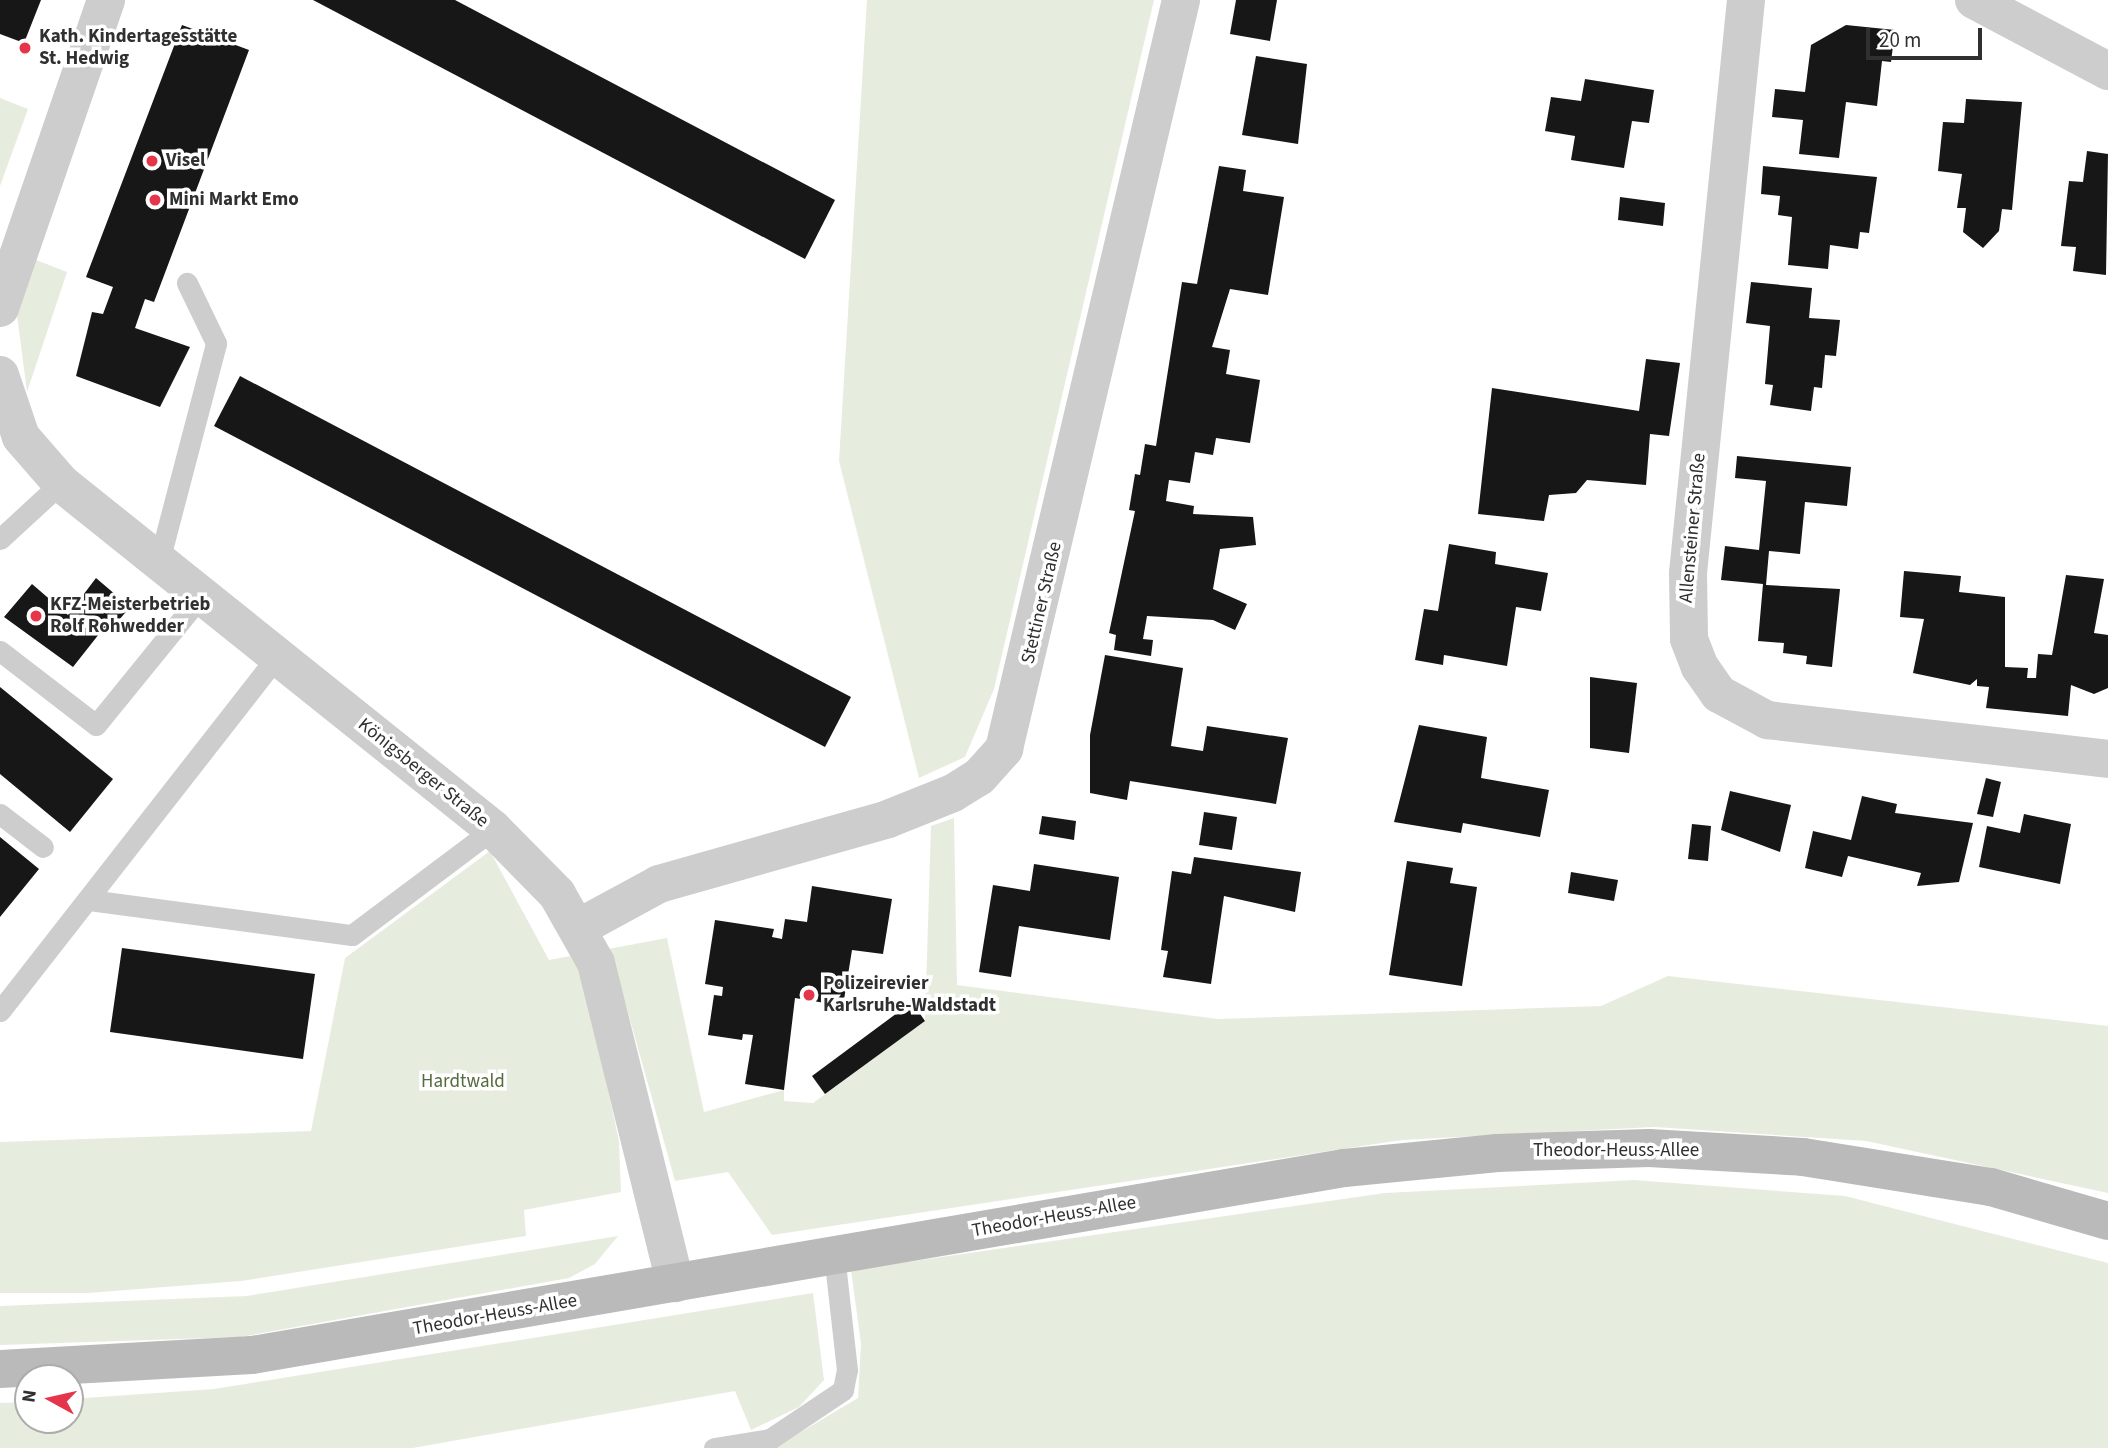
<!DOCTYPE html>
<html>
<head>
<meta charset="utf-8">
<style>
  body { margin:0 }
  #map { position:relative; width:2108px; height:1448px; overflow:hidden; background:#fff; font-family:"Source Sans 3",sans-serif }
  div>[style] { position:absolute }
  .green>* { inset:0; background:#e7edde }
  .building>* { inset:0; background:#171717 }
  .service>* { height:21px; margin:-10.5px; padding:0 10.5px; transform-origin:10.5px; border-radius:10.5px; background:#cdcdcd }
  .minor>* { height:38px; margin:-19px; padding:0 19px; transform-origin:19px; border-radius:19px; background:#cdcdcd }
  .secondary>* { height:38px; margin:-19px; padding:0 19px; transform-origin:19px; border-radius:19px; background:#bababa }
  .dots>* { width:19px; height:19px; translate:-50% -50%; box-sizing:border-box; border:4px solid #fff; border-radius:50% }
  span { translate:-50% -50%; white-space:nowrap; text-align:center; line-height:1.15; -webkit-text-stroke:7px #fff; paint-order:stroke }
  .poi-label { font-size:19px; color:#303030; font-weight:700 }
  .left { translate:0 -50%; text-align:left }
  .street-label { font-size:19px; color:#303030 }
  .park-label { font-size:19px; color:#556b3d }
  .north { position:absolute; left:14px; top:1364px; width:70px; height:70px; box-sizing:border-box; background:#fff; border:2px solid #acacac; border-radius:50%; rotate:278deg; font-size:19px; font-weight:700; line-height:28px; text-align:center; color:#303030 }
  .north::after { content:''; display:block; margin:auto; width:24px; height:32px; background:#e4354b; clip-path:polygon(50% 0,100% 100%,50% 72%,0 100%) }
  .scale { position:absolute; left:1866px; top:28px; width:116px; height:32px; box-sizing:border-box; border:4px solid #303030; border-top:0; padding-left:9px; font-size:21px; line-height:24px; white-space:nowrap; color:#303030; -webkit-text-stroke:5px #fff; paint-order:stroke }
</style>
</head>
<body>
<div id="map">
  <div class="green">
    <div style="clip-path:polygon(867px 0,1154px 0,994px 689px,965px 757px,919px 778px,839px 461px)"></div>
    <div style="clip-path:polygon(0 98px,28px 109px,0 186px)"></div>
    <div style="clip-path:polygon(31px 258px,67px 272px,27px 392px,17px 315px)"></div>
    <div style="clip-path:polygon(954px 818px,957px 985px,1218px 1019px,1601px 1006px,1668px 976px,2108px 1026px,2108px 1193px,1866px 1141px,1654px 1127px,1402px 1140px,772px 1235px,728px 1172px,675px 1181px,612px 955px,580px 960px,619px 1141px,621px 1192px,524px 1210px,526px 1236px,241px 1281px,89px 1293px,0 1293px,0 1142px,311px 1131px,345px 958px,490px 851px,549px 960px,667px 938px,704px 1112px,784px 1090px,784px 1101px,813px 1103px,925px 1021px,931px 826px)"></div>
    <div style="clip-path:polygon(1634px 1180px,1845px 1196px,2108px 1263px,2108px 1448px,774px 1448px,858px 1398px,861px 1344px,851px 1270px,1385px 1193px)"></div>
    <div style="clip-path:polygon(618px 1236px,595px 1264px,569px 1278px,240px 1337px,0 1345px,0 1306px,247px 1296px)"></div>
    <div style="clip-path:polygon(813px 1293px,824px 1380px,799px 1407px,751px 1430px,735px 1391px,413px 1448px,0 1448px,0 1403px,28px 1402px,28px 1420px,70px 1420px,70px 1399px,214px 1389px)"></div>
  </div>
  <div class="building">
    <div style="clip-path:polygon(0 0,41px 0,24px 43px,0 34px)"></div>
    <div style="clip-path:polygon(313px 0,455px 0,835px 200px,805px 259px)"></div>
    <div style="clip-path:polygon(1236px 0,1277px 0,1270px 41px,1230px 34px)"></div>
    <div style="clip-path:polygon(182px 25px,249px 50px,154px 302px,145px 299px,135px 328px,190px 347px,160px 407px,76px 376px,92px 312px,103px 314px,113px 287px,86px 277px)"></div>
    <div style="clip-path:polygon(1846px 25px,1895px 30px,1891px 62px,1882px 61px,1877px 106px,1846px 102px,1839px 158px,1799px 154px,1803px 120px,1772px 117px,1775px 89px,1805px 92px,1811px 45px)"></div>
    <div style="clip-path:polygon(1256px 56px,1307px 64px,1298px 144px,1242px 135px)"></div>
    <div style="clip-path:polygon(1585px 79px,1654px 90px,1649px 123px,1632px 121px,1624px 168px,1571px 160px,1575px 136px,1545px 131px,1551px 97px,1581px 101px)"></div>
    <div style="clip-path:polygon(1966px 99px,2022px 102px,2012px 210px,2002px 209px,1999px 231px,1983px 248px,1963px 232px,1966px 208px,1957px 208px,1962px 174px,1938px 171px,1943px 122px,1964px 123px)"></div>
    <div style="clip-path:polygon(2087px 151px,2108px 154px,2106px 275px,2073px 271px,2076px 247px,2061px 246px,2069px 181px,2083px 182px)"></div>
    <div style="clip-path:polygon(1219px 166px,1246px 170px,1243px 191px,1284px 197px,1268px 295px,1230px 289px,1212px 347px,1230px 350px,1226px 374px,1260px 380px,1250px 443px,1216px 438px,1213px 455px,1195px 452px,1190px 483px,1169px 480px,1166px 501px,1194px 506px,1193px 514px,1253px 517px,1256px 545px,1220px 549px,1213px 589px,1247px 604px,1235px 630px,1213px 620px,1147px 616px,1143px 639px,1153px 640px,1151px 656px,1114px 650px,1116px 635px,1109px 633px,1135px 511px,1129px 510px,1135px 474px,1140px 475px,1145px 444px,1156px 446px,1182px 282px,1197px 284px)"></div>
    <div style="clip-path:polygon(1763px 166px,1877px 177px,1869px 233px,1860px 232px,1858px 249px,1830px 245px,1828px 269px,1788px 265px,1792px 217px,1778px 215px,1780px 196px,1761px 194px)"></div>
    <div style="clip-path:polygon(1620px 197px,1665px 203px,1663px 226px,1618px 220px)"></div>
    <div style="clip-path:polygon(1751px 282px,1812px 288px,1809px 318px,1840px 320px,1836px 356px,1825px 355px,1822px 388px,1814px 387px,1811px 411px,1770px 405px,1773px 385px,1765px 384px,1770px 326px,1746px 323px)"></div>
    <div style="clip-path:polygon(1646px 359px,1680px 363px,1669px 436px,1650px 434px,1646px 485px,1587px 480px,1576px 493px,1549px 495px,1544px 521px,1478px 514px,1492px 388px,1639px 411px)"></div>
    <div style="clip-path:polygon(240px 376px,851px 697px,825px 747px,214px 426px)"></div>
    <div style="clip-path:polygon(1737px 456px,1851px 467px,1847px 506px,1805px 502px,1800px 554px,1769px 551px,1766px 585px,1840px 589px,1832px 667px,1806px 664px,1807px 656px,1783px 653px,1784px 643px,1758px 641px,1763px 584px,1721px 580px,1725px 546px,1759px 550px,1766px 481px,1735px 478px)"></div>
    <div style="clip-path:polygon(1449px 544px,1496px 552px,1495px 564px,1548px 573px,1541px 611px,1516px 607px,1507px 666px,1444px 655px,1443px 665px,1415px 660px,1424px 609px,1438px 611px)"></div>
    <div style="clip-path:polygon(1904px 571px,1961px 576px,1959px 592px,2005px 597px,2005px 667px,2028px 668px,2027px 678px,2036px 678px,2038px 654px,2052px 655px,2066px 575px,2104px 579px,2094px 633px,2108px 635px,2108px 688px,2094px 694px,2071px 685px,2068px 716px,1986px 708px,1989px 687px,1977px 686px,1977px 679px,1970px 685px,1913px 673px,1924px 619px,1900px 617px)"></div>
    <div style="clip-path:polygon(96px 578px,130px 607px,108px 633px,103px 629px,73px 667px,4px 617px,32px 584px,68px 615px)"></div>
    <div style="clip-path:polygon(1105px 655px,1183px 668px,1171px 746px,1203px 751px,1207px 726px,1288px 738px,1276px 804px,1130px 781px,1127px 800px,1090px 793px,1090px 735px)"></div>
    <div style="clip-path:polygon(1590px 677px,1637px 683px,1629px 753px,1590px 748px)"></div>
    <div style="clip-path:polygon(0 687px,113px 779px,70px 832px,0 774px)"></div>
    <div style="clip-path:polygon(1419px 725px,1487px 737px,1481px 778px,1549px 790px,1540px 837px,1463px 823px,1461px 833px,1394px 822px)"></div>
    <div style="clip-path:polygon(1986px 778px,2001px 782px,1993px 817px,1977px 814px)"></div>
    <div style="clip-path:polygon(1730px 791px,1791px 805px,1780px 852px,1721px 830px)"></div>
    <div style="clip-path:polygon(1862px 796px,1897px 804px,1895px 813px,1973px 823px,1959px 882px,1917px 886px,1921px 873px,1848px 856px,1842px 877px,1805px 868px,1813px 831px,1851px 840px)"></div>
    <div style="clip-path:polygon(1204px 812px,1237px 817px,1232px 850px,1199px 845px)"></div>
    <div style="clip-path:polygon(2024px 814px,2071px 824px,2060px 884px,1979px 867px,1987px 826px,2020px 833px)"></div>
    <div style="clip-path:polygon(1042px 816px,1076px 821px,1074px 840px,1039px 834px)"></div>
    <div style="clip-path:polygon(1692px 824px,1711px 826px,1708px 861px,1688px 859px)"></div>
    <div style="clip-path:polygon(0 837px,39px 869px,0 917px)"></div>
    <div style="clip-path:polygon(1194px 857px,1301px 872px,1295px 912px,1224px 896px,1211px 984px,1163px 977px,1168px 951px,1161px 950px,1172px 871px,1191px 874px)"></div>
    <div style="clip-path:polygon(1407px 861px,1453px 868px,1450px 883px,1477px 887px,1462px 986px,1389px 975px)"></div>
    <div style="clip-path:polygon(1034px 864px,1119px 877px,1110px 940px,1019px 926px,1011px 977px,979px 972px,993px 885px,1030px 891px)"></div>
    <div style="clip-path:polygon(1571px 872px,1618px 880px,1614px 901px,1568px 893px)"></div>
    <div style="clip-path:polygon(812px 886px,892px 899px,883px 954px,852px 950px,843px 1006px,795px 998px,784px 1090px,745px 1084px,753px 1035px,743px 1034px,742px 1040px,708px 1035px,714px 995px,722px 996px,723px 987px,705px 984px,715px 920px,774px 929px,772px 937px,782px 939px,785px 919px,807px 922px)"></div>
    <div style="clip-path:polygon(122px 948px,315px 974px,303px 1059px,110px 1032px)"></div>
    <div style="clip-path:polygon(912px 1002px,925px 1021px,825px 1094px,812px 1076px)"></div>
  </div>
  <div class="service">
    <div style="left:0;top:539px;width:83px;rotate:-42.6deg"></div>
    <div style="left:159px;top:561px;width:225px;rotate:-75.3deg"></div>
    <div style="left:216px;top:343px;width:67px;rotate:-115.8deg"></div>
    <div style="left:0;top:651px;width:121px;rotate:37.6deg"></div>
    <div style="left:96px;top:725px;width:166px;rotate:-50.9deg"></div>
    <div style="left:0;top:814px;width:54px;rotate:37.5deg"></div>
    <div style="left:89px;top:900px;width:265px;rotate:7.6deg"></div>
    <div style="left:352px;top:935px;width:176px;rotate:-36.9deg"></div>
    <div style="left:0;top:1011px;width:450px;rotate:-52deg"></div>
    <div style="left:714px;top:1448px;width:57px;rotate:-9.1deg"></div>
    <div style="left:770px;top:1439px;width:88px;rotate:-33.9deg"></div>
    <div style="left:843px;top:1390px;width:20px;rotate:-79deg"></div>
    <div style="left:847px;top:1370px;width:116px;rotate:-96.4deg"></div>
  </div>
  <div class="minor">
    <div style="left:1746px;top:0;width:576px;rotate:95.78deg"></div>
    <div style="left:1688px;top:573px;width:66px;rotate:89.1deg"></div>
    <div style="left:1689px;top:639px;width:30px;rotate:69deg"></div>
    <div style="left:1700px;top:667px;width:33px;rotate:55deg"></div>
    <div style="left:1719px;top:694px;width:55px;rotate:28.4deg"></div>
    <div style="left:1767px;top:720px;width:343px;rotate:6.5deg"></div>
    <div style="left:1974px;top:0;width:152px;rotate:27.9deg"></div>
    <div style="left:0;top:308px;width:326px;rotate:-71deg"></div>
    <div style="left:0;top:375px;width:65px;rotate:71.3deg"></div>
    <div style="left:21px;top:437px;width:61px;rotate:49deg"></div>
    <div style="left:61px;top:483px;width:553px;rotate:38.69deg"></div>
    <div style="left:493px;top:829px;width:91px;rotate:45.4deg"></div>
    <div style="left:557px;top:894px;width:79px;rotate:60.5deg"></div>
    <div style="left:596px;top:963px;width:330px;rotate:76.1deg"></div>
    <div style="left:578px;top:928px;width:92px;rotate:-28.5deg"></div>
    <div style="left:659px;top:884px;width:238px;rotate:-15.8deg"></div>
    <div style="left:888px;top:819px;width:70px;rotate:-21.8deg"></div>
    <div style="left:953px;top:793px;width:31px;rotate:-32deg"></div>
    <div style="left:979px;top:777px;width:38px;rotate:-48deg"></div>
    <div style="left:1004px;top:749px;width:770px;rotate:-76.7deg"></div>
  </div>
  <div class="secondary">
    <div style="left:0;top:1369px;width:252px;rotate:-3.2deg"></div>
    <div style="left:252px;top:1355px;width:1108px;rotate:-9.72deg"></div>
    <div style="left:1344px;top:1168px;width:154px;rotate:-5.6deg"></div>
    <div style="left:1497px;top:1153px;width:152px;rotate:-1.9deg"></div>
    <div style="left:1649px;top:1148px;width:154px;rotate:3.3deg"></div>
    <div style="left:1803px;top:1157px;width:190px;rotate:9.1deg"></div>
    <div style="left:1991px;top:1187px;width:122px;rotate:16.2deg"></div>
  </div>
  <div class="dots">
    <div style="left:25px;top:48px;background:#e4354b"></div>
    <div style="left:152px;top:161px;background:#e4354b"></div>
    <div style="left:155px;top:200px;background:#e4354b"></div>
    <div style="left:36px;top:616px;background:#e4354b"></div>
    <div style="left:809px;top:995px;background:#e4354b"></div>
  </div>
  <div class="poi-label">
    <span class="left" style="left:39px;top:48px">Kath. Kindertagesstätte<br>St. Hedwig</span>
    <span class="left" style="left:166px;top:161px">Visel</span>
    <span class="left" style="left:169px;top:200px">Mini Markt Emo</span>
    <span class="left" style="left:50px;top:616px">KFZ-Meisterbetrieb<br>Rolf Rohwedder</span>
    <span class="left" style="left:823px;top:995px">Polizeirevier<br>Karlsruhe-Waldstadt</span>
  </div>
  <div class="street-label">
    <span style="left:1693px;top:528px;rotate:-85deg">Allensteiner Straße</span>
    <span style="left:1042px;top:603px;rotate:-77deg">Stettiner Straße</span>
    <span style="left:423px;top:773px;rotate:39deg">Königsberger Straße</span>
    <span style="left:1616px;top:1151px">Theodor-Heuss-Allee</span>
    <span style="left:1054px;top:1217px;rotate:-10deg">Theodor-Heuss-Allee</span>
    <span style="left:495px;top:1315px;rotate:-10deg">Theodor-Heuss-Allee</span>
  </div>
  <div class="park-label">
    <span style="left:463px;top:1082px">Hardtwald</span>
  </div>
  <div class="north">N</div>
  <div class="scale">20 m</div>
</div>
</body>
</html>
